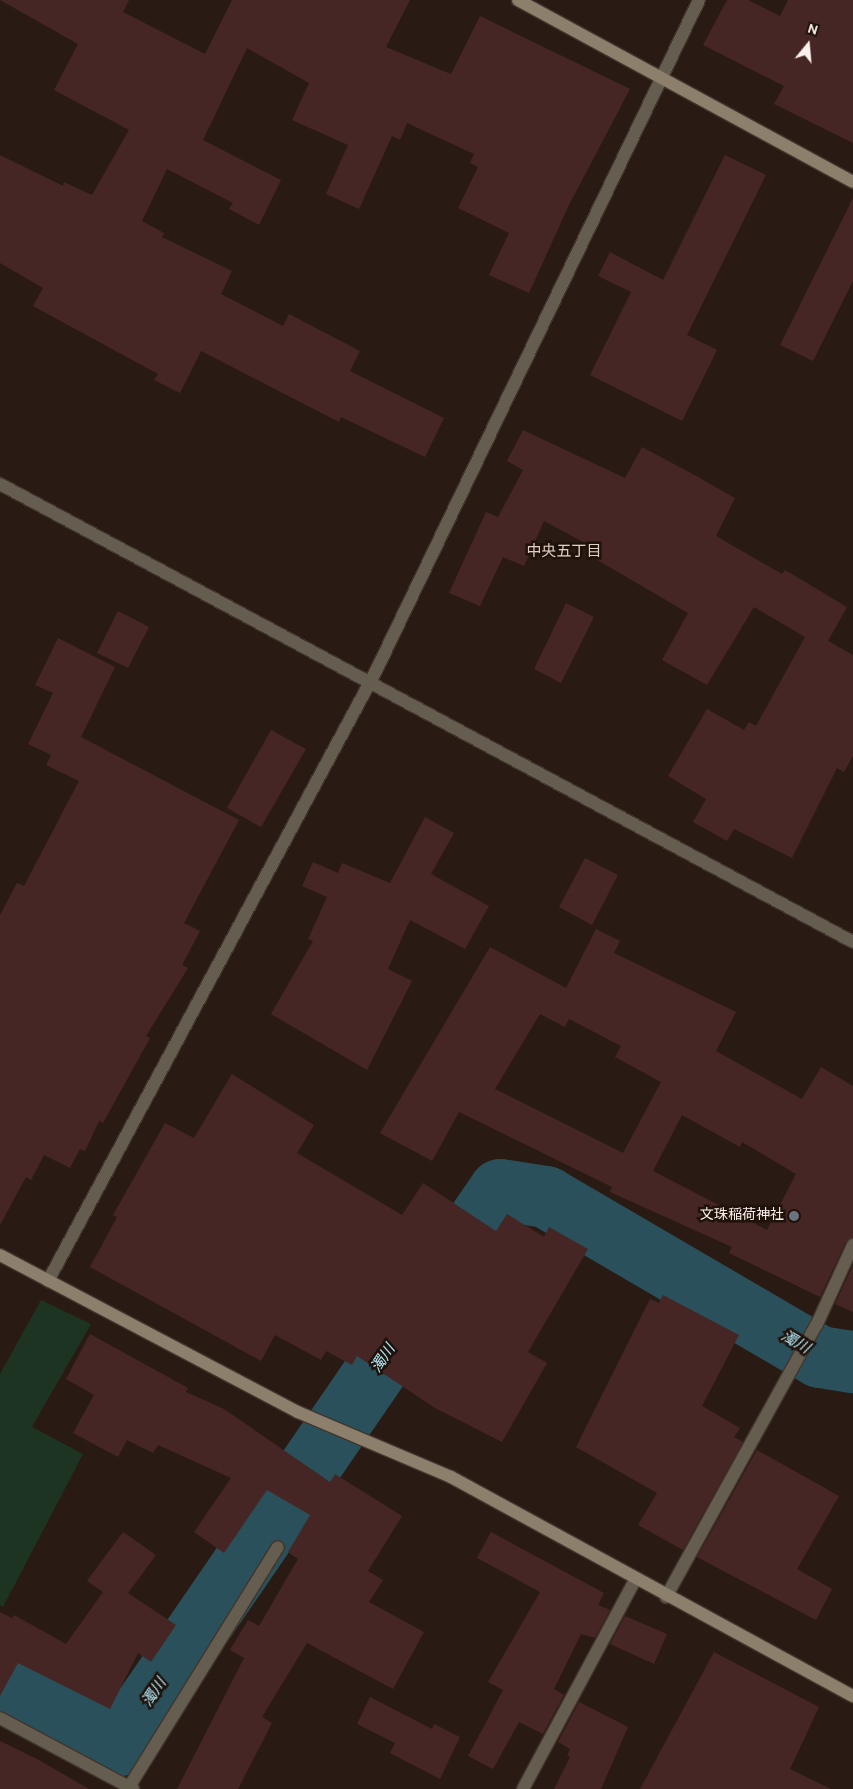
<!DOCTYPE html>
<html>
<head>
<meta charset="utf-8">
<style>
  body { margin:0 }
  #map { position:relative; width:853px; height:1789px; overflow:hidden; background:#291b13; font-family:Overpass,"Noto Sans JP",sans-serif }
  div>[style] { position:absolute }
  .green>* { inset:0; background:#1d3422 }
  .river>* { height:62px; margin:-31px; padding:0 31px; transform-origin:31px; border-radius:31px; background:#29505b }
  .building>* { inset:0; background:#462625 }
  .roads { filter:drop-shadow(1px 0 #42352d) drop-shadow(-1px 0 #42352d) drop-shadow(0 1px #42352d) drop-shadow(0 -1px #42352d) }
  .street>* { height:12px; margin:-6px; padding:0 6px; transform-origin:6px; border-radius:6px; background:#645d50 }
  .secondary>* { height:12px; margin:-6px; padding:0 6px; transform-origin:6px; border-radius:6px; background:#8c806c }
  .dots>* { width:14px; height:14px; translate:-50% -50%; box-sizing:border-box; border:2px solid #1f120b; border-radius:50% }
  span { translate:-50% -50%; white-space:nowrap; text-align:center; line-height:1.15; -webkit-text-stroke:5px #1f120b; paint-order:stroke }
  .poi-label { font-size:14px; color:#fbf1ec }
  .right { translate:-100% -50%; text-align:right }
  .neighbourhood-label { font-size:15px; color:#e1cec3 }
  .water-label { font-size:15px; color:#b2ebfc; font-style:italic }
  .north { position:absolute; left:783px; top:20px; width:50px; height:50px; -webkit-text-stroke:4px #1f120b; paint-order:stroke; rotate:17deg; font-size:14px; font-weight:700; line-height:20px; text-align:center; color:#fbf1ec }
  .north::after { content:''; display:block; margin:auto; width:18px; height:22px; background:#fbf1ec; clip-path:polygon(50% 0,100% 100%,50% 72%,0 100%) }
</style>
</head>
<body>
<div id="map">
  <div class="green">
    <div style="clip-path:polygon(41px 1300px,91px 1324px,32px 1427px,83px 1454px,3px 1607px,0 1605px,0 1374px)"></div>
  </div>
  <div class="river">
    <div style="left:0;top:1682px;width:135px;rotate:27.9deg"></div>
    <div style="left:119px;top:1745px;width:673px;rotate:-55.53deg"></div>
    <div style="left:500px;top:1190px;width:47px;rotate:8.7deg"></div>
    <div style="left:546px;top:1197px;width:317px;rotate:30.3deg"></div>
    <div style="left:820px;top:1357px;width:33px;rotate:9deg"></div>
  </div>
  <div class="building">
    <div style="clip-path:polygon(0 0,129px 0,123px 12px,205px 54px,232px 0,410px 0,386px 47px,451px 74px,480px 16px,630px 89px,568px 207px,529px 293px,489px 275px,509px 233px,458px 208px,478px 167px,470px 163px,474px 154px,407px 123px,400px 140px,392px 136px,359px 209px,326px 194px,348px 145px,292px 120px,309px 83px,247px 48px,203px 140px,281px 180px,259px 225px,229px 209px,233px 203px,167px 169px,142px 221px,164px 233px,162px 237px,232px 271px,221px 294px,283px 326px,289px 314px,360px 351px,350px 371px,444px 418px,425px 457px,341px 417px,339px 422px,201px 351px,180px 393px,154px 380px,158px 374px,33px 306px,43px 288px,0 263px,0 155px,63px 186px,64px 182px,92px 195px,129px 130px,54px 90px,78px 44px)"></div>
    <div style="clip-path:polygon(727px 0,748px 0,780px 16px,788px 0,853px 0,853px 143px,774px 104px,784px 86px,703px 45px)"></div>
    <div style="clip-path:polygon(725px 155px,766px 175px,687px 335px,717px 350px,682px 421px,590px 375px,631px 292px,598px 276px,610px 252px,663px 280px)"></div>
    <div style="clip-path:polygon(853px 198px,853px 281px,813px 361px,780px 345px)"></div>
    <div style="clip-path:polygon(523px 430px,625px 478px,642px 447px,689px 472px,735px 498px,716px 536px,782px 574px,785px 570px,847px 607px,828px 641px,853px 655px,853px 756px,844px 772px,837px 768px,792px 858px,734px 829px,727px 841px,693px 822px,706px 799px,668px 776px,707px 709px,744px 730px,749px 722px,756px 726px,805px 637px,754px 607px,707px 685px,662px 660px,688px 613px,594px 558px,598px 550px,544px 521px,524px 566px,503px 557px,480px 606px,449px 593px,486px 512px,498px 517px,523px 470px,507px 461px)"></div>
    <div style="clip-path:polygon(566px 603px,594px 617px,561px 683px,534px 669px)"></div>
    <div style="clip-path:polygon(118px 611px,149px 627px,128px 668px,97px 653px)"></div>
    <div style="clip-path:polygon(58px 638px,115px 667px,81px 737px,239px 820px,184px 923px,200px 931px,182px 965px,188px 968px,146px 1036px,150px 1038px,103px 1123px,99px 1121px,85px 1151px,80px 1149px,70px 1168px,44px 1155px,31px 1180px,26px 1177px,0 1225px,0 915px,17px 883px,24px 886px,79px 781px,46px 765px,51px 755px,28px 744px,53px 693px,35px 685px)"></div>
    <div style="clip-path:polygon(271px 730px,306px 749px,261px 827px,227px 808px)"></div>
    <div style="clip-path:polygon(425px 817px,454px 833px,431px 874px,489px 906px,465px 949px,410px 920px,388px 969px,412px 981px,367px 1070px,271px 1014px,313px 941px,308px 939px,327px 897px,302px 886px,313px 862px,338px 873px,342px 863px,390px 883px)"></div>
    <div style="clip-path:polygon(585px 858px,618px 875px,592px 925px,559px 907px)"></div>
    <div style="clip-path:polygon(evenodd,596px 929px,620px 941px,614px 953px,736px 1012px,716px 1051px,802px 1099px,821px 1067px,853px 1086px,853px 1237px,846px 1242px,820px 1297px,729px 1253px,732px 1247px,610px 1192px,612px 1187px,459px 1112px,432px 1161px,380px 1133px,490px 947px,566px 988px,596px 929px,540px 1014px,565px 1027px,569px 1019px,621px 1046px,615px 1057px,661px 1082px,623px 1153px,495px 1089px,540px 1014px,596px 929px,682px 1115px,740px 1147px,742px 1142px,796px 1174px,767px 1230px,653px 1171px,682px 1115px)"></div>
    <div style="clip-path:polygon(232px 1074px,314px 1125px,297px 1153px,402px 1215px,423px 1183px,496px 1231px,507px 1214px,544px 1237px,549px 1227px,588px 1249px,528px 1352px,547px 1363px,502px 1442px,435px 1408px,357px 1356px,352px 1365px,326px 1351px,321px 1360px,275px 1335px,261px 1361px,90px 1267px,117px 1217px,113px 1215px,165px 1123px,194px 1138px)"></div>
    <div style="clip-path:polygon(853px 1265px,853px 1312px,835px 1304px)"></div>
    <div style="clip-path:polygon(663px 1295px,739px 1335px,702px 1406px,740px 1428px,734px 1437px,743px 1442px,683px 1550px,638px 1525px,657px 1493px,576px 1447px,650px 1299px,659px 1303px)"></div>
    <div style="clip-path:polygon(90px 1334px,188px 1388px,186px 1392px,224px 1409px,330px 1482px,335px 1474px,402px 1516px,368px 1571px,383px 1580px,369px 1602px,424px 1632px,393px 1689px,307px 1643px,262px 1717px,272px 1723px,238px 1789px,177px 1789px,244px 1658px,230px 1650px,248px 1620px,259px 1626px,298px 1559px,288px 1552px,310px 1515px,267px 1490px,224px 1553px,194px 1532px,231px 1478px,158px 1445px,153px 1453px,127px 1440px,118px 1457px,73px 1433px,94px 1395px,66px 1379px)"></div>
    <div style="clip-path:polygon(757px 1450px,839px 1496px,797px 1569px,832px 1589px,816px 1620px,697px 1557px)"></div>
    <div style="clip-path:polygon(123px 1532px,156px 1555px,128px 1593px,176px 1625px,151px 1662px,138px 1653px,110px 1709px,18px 1663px,0 1696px,0 1612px,12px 1618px,14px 1615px,66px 1644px,103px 1592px,87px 1581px)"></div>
    <div style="clip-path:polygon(491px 1532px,604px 1593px,598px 1605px,610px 1610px,595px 1638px,581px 1634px,554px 1689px,564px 1695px,543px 1734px,519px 1722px,493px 1769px,468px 1756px,503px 1690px,488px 1682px,540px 1592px,477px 1558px)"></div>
    <div style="clip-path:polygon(625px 1616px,667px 1634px,654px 1664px,610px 1644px)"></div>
    <div style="clip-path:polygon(714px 1652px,819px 1707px,790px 1769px,831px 1789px,640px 1789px)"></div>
    <div style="clip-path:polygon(370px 1697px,432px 1729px,434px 1724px,460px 1737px,440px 1779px,390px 1753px,395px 1743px,357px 1724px)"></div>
    <div style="clip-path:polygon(579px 1702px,628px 1727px,601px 1789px,554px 1789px,570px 1757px,567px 1756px,570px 1749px,558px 1742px)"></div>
    <div style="clip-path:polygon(0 1741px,37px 1759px,89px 1789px,0 1789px)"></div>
  </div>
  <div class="roads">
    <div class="street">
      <div style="left:0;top:484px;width:968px;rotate:28.23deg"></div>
      <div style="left:48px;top:1281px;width:690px;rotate:-61.73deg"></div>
      <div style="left:375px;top:673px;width:747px;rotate:-64.29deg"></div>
      <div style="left:666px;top:1597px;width:312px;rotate:-61.1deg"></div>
      <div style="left:817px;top:1324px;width:87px;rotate:-65.5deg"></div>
      <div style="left:0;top:1718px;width:151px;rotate:28.1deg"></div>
      <div style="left:129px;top:1787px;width:282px;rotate:-58.2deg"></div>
      <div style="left:523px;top:1789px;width:237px;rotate:-61.8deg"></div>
    </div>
    <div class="secondary">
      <div style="left:518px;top:0;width:381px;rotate:28.5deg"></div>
      <div style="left:0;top:1255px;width:337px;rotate:27.8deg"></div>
      <div style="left:298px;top:1412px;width:166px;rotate:23deg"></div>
      <div style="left:451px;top:1477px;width:458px;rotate:28.6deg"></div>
    </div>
  </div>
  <div class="dots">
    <div style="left:794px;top:1216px;background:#6b7280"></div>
  </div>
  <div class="poi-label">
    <span class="right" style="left:784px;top:1216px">文珠稲荷神社</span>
  </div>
  <div class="neighbourhood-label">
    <span style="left:564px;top:553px">中央五丁目</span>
  </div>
  <div class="water-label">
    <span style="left:795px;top:1343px;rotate:30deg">濁川</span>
    <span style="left:384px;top:1359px;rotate:-56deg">濁川</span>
    <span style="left:155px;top:1693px;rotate:-56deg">濁川</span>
  </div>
  <div class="north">N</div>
</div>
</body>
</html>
